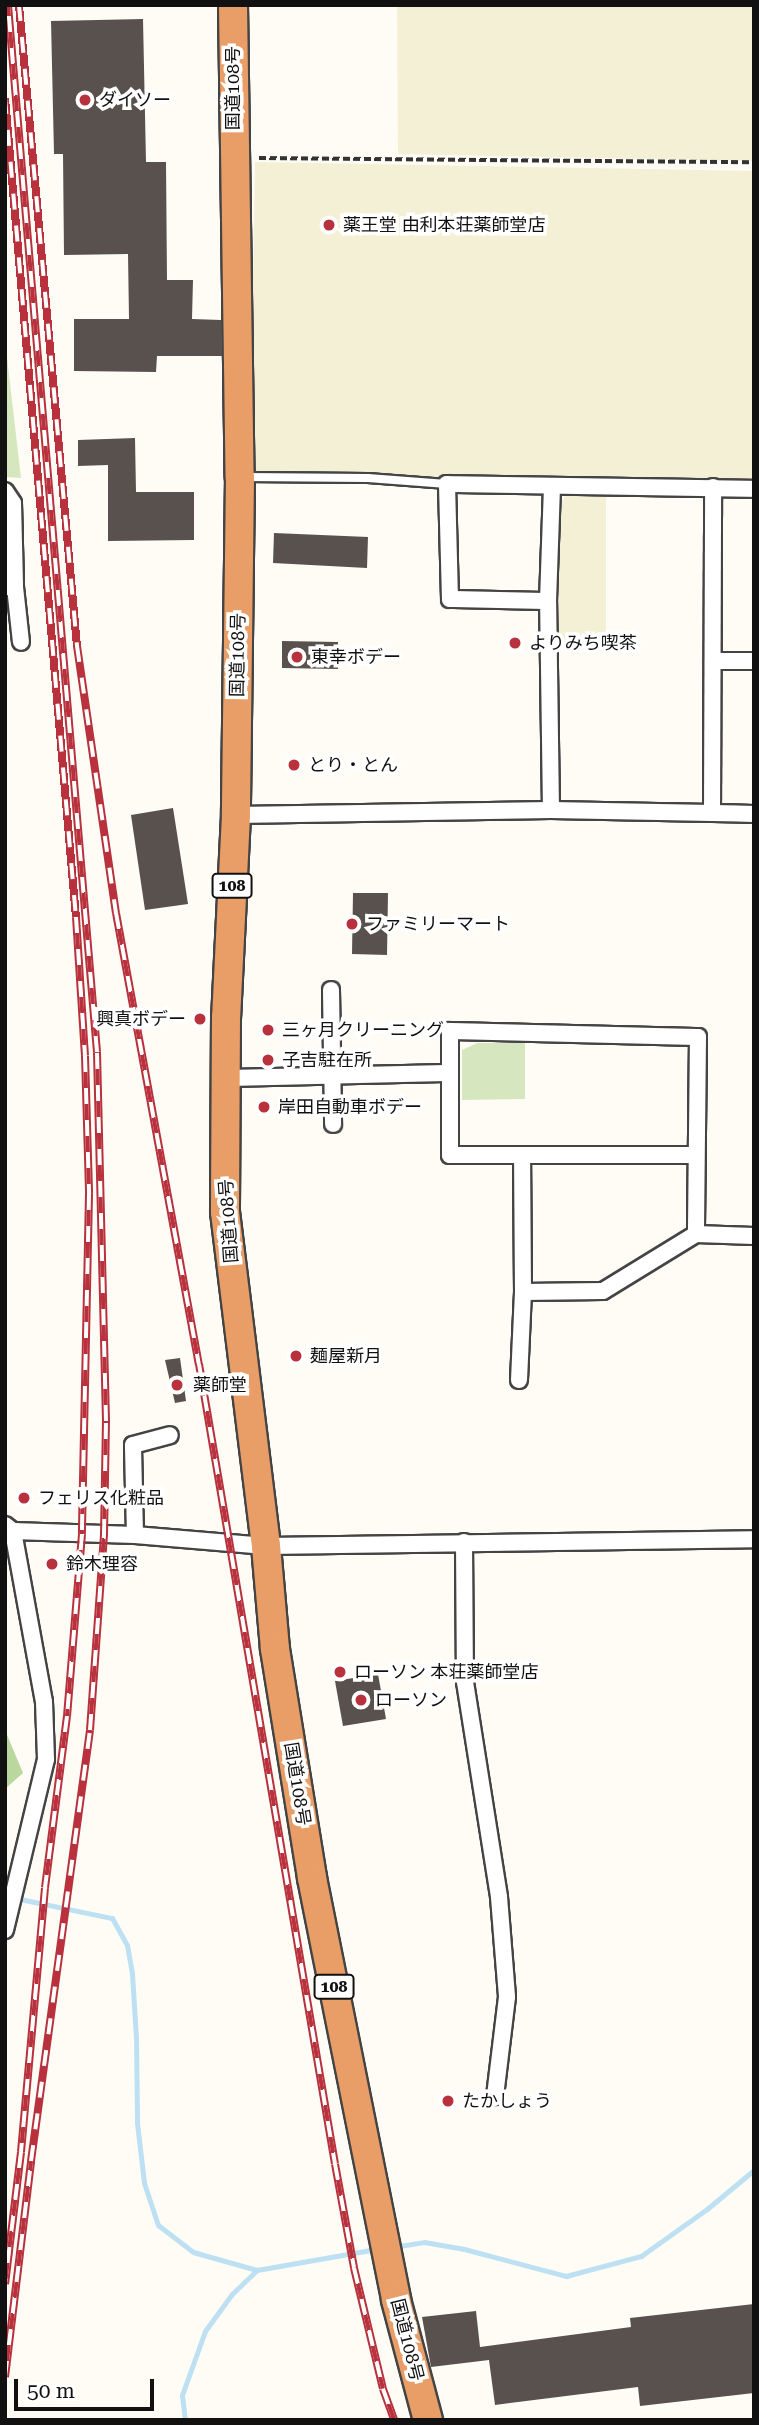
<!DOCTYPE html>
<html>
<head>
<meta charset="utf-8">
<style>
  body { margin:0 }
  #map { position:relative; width:759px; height:2425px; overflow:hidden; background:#fefcf5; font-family:"Roboto Serif","Noto Sans JP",serif }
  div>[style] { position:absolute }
  .farmland>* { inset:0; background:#f3f0d6 }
  .green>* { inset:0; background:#d6e7c0 }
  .forest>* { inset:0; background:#bbd7a0 }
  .stream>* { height:5px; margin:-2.5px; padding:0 2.5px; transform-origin:2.5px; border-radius:2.5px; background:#bde0f2 }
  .building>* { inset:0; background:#59514e }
  .path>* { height:3.5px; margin-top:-1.75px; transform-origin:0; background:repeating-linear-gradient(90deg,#333 0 7px,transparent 0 10.5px) }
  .roads { filter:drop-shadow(2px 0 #444) drop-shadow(-2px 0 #444) drop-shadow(0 2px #444) drop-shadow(0 -2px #444) }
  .lane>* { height:8px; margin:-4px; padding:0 4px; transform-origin:4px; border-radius:4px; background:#fff }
  .street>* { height:16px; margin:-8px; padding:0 8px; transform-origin:8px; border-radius:8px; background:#fff }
  .highway>* { height:28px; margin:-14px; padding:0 14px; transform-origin:14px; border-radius:14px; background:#ea9e67 }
  .rail>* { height:8px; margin-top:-4px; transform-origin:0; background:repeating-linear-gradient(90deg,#fff 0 16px,#b8313d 0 32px); box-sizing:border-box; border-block:2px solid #b8313d }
  .dots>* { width:19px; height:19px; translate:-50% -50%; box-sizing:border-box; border:4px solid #fff; border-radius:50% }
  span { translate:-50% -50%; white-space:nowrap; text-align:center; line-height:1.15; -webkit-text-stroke:7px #fff; paint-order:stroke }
  .shield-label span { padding:2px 5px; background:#fff; border:2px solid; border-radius:5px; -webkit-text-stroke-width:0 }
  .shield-label { font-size:16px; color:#111; font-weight:700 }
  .street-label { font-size:18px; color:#111 }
  .poi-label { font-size:18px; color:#111 }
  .left { translate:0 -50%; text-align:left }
  .right { translate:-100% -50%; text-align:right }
  .frame { position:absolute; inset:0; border:7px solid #111; pointer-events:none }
  .scale { position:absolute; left:14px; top:2379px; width:140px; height:32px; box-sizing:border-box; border:4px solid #111; border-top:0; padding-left:9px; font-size:21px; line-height:24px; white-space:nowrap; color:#111; -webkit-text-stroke:5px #fff; paint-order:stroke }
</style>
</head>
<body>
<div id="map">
  <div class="farmland">
    <div style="clip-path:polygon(397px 5px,754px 5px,754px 161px,398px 154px)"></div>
    <div style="clip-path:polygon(255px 162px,754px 171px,754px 483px,250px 474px)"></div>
    <div style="clip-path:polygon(567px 495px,606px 496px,606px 648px,559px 648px,559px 504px)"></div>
  </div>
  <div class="green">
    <div style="clip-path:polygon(5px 340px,21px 478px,5px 477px)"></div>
    <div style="clip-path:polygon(477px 1043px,525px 1043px,525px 1099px,462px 1100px,462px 1050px)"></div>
  </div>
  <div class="forest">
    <div style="clip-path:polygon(5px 1730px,23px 1773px,5px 1789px)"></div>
  </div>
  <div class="stream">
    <div style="left:15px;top:1898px;width:99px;rotate:11.7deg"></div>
    <div style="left:112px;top:1918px;width:31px;rotate:61deg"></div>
    <div style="left:127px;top:1945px;width:29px;rotate:80deg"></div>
    <div style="left:132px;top:1974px;width:63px;rotate:86.4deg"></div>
    <div style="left:136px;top:2037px;width:86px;rotate:89.3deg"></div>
    <div style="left:137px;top:2123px;width:60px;rotate:83.3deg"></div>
    <div style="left:144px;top:2183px;width:44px;rotate:71.6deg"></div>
    <div style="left:158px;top:2225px;width:44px;rotate:37.6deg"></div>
    <div style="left:193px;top:2252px;width:66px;rotate:15.7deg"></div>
    <div style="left:257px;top:2270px;width:121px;rotate:-10deg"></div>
    <div style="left:393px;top:2247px;width:31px;rotate:-9deg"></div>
    <div style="left:424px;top:2242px;width:41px;rotate:9.9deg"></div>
    <div style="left:464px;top:2249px;width:106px;rotate:14.8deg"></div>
    <div style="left:566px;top:2276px;width:78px;rotate:-14.9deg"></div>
    <div style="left:641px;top:2256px;width:81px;rotate:-35.5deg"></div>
    <div style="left:707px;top:2209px;width:61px;rotate:-39.7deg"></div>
    <div style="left:185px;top:2420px;width:25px;rotate:-97deg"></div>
    <div style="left:182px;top:2395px;width:68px;rotate:-70.2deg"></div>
    <div style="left:205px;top:2331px;width:46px;rotate:-53.9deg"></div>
    <div style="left:232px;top:2294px;width:35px;rotate:-44deg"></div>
  </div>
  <div class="building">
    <div style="clip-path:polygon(143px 19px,146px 162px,166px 162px,167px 280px,193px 280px,192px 319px,221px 320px,222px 356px,157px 356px,156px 372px,74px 371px,74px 319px,129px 319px,128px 254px,64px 255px,63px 154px,54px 154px,51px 21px)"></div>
    <div style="clip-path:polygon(135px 438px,136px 492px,194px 492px,194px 540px,108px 541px,108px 465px,78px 466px,78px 440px)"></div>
    <div style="clip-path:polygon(274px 533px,368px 537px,367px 568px,273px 563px)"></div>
    <div style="clip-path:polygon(282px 641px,338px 642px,338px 669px,282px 668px)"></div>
    <div style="clip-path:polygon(173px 808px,188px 904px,145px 910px,131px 815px)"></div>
    <div style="clip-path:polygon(353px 893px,388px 893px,387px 955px,352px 954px)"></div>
    <div style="clip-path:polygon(180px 1358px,186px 1401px,175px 1403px,165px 1360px)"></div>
    <div style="clip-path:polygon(378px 1674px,386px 1719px,343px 1726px,335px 1681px)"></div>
    <div style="clip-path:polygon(754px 2304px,754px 2393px,640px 2406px,638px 2387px,495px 2405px,489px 2360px,431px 2367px,422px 2317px,476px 2311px,480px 2347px,631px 2327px,630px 2318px)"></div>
  </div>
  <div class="path">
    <div style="left:259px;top:158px;width:495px;rotate:0.5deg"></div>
  </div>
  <div class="roads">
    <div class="lane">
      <div style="left:244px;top:477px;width:124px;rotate:0.5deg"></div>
      <div style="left:368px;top:478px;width:79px;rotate:4.3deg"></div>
    </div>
    <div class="street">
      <div style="left:5px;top:491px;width:14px;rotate:56deg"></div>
      <div style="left:13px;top:503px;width:84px;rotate:88.6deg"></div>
      <div style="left:15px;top:587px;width:10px;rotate:180deg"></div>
      <div style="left:15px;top:587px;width:55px;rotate:83.8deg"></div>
      <div style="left:548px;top:601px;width:98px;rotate:-178.8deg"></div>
      <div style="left:450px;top:599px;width:115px;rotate:-91.5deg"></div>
      <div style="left:447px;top:484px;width:307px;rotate:0.9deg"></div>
      <div style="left:713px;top:661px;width:41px"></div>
      <div style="left:551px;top:810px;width:209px;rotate:-90.8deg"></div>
      <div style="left:548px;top:601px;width:114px;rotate:-88deg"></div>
      <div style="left:712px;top:813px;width:326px;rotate:-89.8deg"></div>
      <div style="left:236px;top:815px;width:315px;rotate:-0.9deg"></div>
      <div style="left:551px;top:810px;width:203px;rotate:1.1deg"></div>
      <div style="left:331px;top:990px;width:134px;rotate:89.1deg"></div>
      <div style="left:226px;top:1078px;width:223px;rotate:-1.3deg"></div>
      <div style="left:696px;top:1155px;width:246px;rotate:180deg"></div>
      <div style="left:450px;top:1155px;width:124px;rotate:-90deg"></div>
      <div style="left:450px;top:1031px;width:248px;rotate:1.4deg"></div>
      <div style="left:698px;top:1037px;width:197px;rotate:90.6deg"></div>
      <div style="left:523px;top:1292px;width:80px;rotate:-0.7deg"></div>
      <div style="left:603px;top:1291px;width:109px;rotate:-31.5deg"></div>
      <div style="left:696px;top:1234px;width:58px;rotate:2deg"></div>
      <div style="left:519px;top:1380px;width:88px;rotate:-87.4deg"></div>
      <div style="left:523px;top:1292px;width:135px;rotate:-90.4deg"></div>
      <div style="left:5px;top:1525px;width:10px;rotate:37deg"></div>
      <div style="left:13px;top:1531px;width:122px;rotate:1.9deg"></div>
      <div style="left:135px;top:1535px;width:131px;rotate:4.8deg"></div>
      <div style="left:266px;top:1546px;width:488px;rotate:-0.8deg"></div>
      <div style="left:135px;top:1535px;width:90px;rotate:-91.3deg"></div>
      <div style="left:133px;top:1445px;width:38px;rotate:-15deg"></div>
      <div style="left:464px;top:1542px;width:140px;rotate:89.6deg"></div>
      <div style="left:465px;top:1682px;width:218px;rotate:81deg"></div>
      <div style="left:499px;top:1897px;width:100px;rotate:85.4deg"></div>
      <div style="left:507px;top:1997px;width:100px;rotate:96.9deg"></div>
      <div style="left:5px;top:1930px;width:176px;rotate:-76.5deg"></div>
      <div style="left:46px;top:1759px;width:57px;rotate:-92deg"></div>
      <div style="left:44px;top:1702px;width:174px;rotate:-100.3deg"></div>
    </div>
    <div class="highway">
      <div style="left:233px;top:5px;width:472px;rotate:89.2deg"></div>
      <div style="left:240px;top:477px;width:338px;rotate:90.7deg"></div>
      <div style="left:236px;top:815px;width:202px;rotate:92.8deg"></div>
      <div style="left:226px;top:1017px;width:195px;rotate:90.3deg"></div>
      <div style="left:225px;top:1212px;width:337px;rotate:83deg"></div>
      <div style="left:266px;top:1546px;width:103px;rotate:85deg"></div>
      <div style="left:275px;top:1649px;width:232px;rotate:80.8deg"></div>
      <div style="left:312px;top:1878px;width:430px;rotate:78.7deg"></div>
      <div style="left:396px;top:2300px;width:124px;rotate:75.1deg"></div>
    </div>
  </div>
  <div class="rail">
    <div style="left:19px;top:5px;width:644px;rotate:84.83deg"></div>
    <div style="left:77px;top:646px;width:270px;rotate:81.7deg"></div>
    <div style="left:116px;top:913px;width:459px;rotate:79.6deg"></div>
    <div style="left:199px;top:1364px;width:811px;rotate:80.35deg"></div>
    <div style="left:335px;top:2164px;width:106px;rotate:79.6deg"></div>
    <div style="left:354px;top:2268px;width:124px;rotate:76.5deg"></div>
    <div style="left:383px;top:2389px;width:33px;rotate:70deg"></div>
    <div style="left:5px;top:98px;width:822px;rotate:85.05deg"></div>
    <div style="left:76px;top:917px;width:139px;rotate:86.3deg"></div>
    <div style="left:85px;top:1056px;width:138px;rotate:88.3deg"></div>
    <div style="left:89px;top:1194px;width:340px;rotate:91.2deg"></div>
    <div style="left:82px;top:1534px;width:183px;rotate:94.7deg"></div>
    <div style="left:67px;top:1716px;width:173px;rotate:97.3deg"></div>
    <div style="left:45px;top:1888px;width:265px;rotate:95.2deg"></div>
    <div style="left:21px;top:2152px;width:133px;rotate:96.9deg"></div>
    <div style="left:5px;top:2377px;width:218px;rotate:-83.1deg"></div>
    <div style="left:31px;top:2161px;width:435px;rotate:-82.2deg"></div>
    <div style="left:90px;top:1730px;width:196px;rotate:-85.9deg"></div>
    <div style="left:104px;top:1535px;width:114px;rotate:-89deg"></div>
    <div style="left:106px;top:1421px;width:369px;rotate:-91.4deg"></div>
    <div style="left:97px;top:1052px;width:1051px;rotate:-94.86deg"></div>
  </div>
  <div class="dots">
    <div style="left:85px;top:100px;background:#b8313d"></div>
    <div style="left:329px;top:225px;background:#b8313d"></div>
    <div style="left:515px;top:643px;background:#b8313d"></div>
    <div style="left:297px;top:657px;background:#b8313d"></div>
    <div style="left:294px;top:765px;background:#b8313d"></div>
    <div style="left:352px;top:924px;background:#b8313d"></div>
    <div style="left:200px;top:1019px;background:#b8313d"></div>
    <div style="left:268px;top:1030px;background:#b8313d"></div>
    <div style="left:268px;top:1060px;background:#b8313d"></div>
    <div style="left:264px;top:1107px;background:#b8313d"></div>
    <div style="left:296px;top:1356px;background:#b8313d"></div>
    <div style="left:177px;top:1385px;background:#b8313d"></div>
    <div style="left:24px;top:1498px;background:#b8313d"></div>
    <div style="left:52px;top:1564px;background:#b8313d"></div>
    <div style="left:340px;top:1672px;background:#b8313d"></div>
    <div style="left:361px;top:1700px;background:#b8313d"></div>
    <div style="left:448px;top:2101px;background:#b8313d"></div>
  </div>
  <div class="shield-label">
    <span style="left:232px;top:886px">108</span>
    <span style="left:334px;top:1987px">108</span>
  </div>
  <div class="street-label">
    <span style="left:233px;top:88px;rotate:-90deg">国道108号</span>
    <span style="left:238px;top:655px;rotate:-89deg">国道108号</span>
    <span style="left:229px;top:1221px;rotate:-94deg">国道108号</span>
    <span style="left:297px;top:1784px;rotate:81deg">国道108号</span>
    <span style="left:407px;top:2340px;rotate:76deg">国道108号</span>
  </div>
  <div class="poi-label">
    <span class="left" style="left:99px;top:100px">ダイソー</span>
    <span class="left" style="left:343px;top:225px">薬王堂 由利本荘薬師堂店</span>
    <span class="left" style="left:529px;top:643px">よりみち喫茶</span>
    <span class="left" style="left:311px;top:657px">東幸ボデー</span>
    <span class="left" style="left:308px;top:765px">とり・とん</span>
    <span class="left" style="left:366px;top:924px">ファミリーマート</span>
    <span class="right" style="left:186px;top:1019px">興真ボデー</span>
    <span class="left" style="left:282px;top:1030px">三ヶ月クリーニング</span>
    <span class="left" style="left:282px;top:1060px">子吉駐在所</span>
    <span class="left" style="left:278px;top:1107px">岸田自動車ボデー</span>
    <span class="left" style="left:310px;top:1356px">麺屋新月</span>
    <span class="left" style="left:193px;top:1385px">薬師堂</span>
    <span class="left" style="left:38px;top:1498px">フェリス化粧品</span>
    <span class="left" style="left:66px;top:1564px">鈴木理容</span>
    <span class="left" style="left:354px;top:1672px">ローソン 本荘薬師堂店</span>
    <span class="left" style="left:375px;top:1700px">ローソン</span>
    <span class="left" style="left:462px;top:2101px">たかしょう</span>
  </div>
  <div class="frame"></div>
  <div class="scale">50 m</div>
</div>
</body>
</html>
